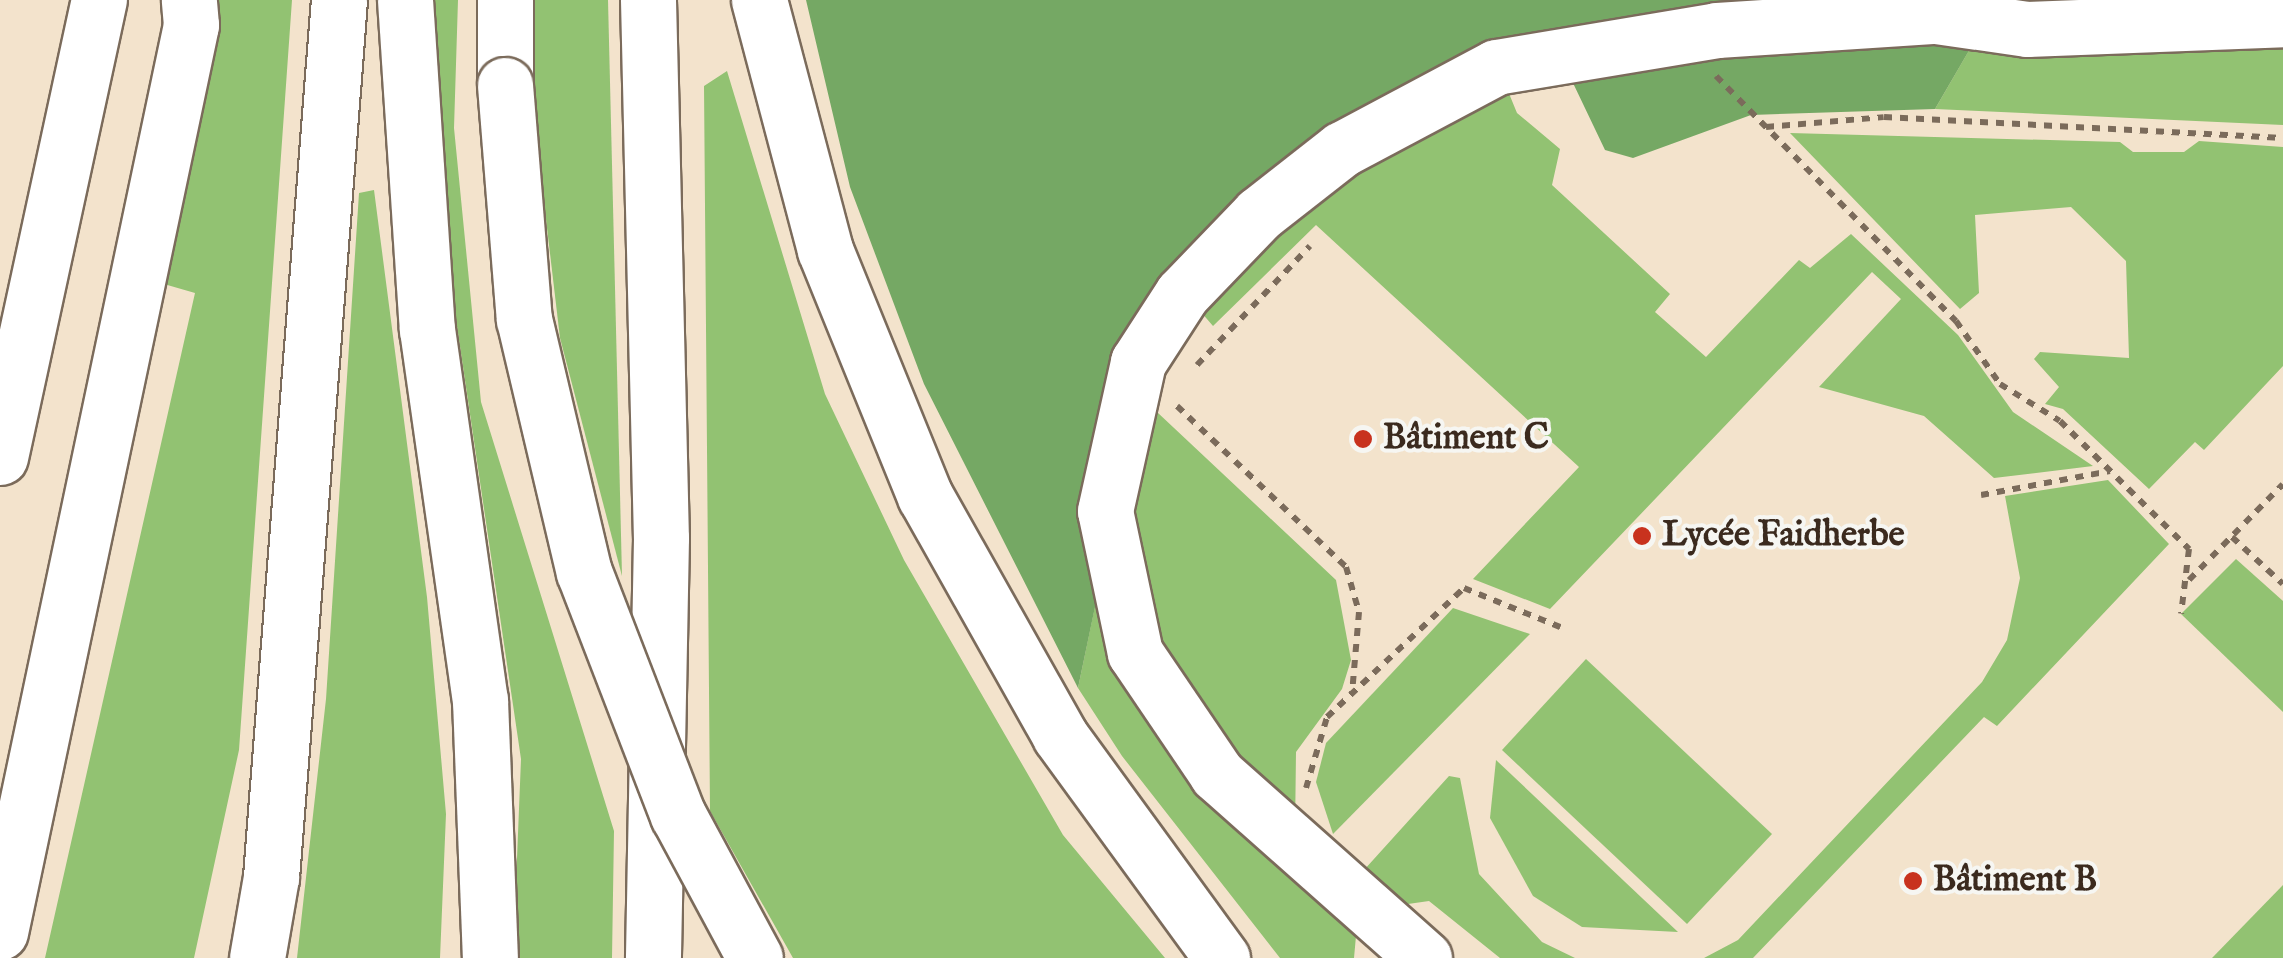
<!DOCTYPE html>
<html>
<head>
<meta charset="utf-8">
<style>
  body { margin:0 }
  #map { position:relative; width:2283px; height:958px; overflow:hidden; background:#f3e3cc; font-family:"IM FELL English",serif }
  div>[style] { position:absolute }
  .green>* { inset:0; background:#92c272 }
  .forest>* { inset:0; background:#75a864 }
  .path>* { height:6px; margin-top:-3px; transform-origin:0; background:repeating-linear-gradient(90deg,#7b6b5b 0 8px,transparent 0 16px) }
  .roads { filter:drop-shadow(2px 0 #7b6b5b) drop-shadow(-2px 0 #7b6b5b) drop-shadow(0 2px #7b6b5b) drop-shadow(0 -2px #7b6b5b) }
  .minor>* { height:55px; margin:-27.5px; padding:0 27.5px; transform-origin:27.5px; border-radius:27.5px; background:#fff }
  .highway>* { height:55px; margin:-27.5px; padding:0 27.5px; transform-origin:27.5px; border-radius:27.5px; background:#fff }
  .bridges { filter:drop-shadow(2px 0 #7b6b5b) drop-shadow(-2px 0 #7b6b5b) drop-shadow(0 2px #7b6b5b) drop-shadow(0 -2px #7b6b5b) }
  .highway-bridge>* { height:55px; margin:-27.5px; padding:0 27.5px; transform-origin:27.5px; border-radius:27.5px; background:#fff }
  .dots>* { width:28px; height:28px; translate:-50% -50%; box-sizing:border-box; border:5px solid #f6f6f2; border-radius:50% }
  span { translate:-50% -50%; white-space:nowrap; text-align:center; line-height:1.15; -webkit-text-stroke:8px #f6f6f2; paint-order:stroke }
  .poi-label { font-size:35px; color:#3b2a1e; font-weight:700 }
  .left { translate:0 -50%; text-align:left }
</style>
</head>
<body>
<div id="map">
  <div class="green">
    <div style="clip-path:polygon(215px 0,292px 0,239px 750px,194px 958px,45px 958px,195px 293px,157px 282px)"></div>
    <div style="clip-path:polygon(429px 0,458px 0,454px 128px,481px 402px,614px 831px,612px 958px,513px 958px,521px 759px,424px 103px)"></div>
    <div style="clip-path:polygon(532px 0,608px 0,622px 576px,560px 338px,532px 101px)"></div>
    <div style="clip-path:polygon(2283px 42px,2283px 125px,1935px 109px,1971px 47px)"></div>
    <div style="clip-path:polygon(727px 71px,825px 394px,904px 560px,1063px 835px,1165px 958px,793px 958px,710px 811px,704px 86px)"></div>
    <div style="clip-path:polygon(1501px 74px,1517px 113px,1560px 149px,1552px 185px,1670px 294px,1655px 312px,1706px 357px,1799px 260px,1810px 268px,1851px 234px,1958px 335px,2013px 412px,2093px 466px,1994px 478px,1924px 416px,1819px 387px,1901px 299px,1872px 272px,1550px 609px,1473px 579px,1579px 467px,1316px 225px,1213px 326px,1194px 304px,1331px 174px)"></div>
    <div style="clip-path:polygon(1790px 133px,2120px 142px,2133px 152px,2184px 152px,2199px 141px,2283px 147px,2283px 366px,2204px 450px,2195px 442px,2149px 489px,2063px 409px,2045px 404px,2059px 387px,2034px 359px,2040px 352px,2129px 358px,2126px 261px,2071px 207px,1975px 215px,1979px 293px,1960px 309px)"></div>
    <div style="clip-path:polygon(374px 190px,427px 597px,446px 814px,440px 958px,297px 958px,326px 699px,359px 193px)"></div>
    <div style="clip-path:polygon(1141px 397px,1336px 580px,1351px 660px,1342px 689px,1296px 752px,1295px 833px,1151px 637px,1120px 540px)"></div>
    <div style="clip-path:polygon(2108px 480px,2169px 544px,1997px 726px,1984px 717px,1753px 958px,1704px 958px,1738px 940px,1982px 682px,2007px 640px,2020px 578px,2005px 496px)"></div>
    <div style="clip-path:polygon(2236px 559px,2283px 601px,2283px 712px,2181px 614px)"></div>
    <div style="clip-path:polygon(1099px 587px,1223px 813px,1357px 925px,1354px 958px,1280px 958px,1122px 756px,1078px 688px)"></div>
    <div style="clip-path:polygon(1453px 608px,1530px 634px,1333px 834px,1316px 782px,1326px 743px)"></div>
    <div style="clip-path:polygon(1586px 659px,1772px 834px,1687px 924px,1502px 750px)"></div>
    <div style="clip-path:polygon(1496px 760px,1678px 932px,1582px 927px,1533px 896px,1490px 818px)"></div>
    <div style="clip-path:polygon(1449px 776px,1460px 778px,1479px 874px,1542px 942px,1575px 958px,1500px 958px,1429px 901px,1401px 905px,1364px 870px)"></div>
    <div style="clip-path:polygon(2283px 885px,2283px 958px,2212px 958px)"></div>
  </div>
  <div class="forest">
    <div style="clip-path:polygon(806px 0,1969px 0,1974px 42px,1935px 109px,1751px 115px,1633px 158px,1605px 150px,1573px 83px,1501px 74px,1331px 174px,1145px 369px,1078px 688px,924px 384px,850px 187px)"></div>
  </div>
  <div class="path">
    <div style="left:1716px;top:76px;width:343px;rotate:45.6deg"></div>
    <div style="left:1956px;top:321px;width:77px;rotate:55.1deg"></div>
    <div style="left:2000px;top:384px;width:70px;rotate:31.7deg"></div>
    <div style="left:2060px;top:421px;width:182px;rotate:44.8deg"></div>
    <div style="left:2189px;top:549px;width:65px;rotate:97deg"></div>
    <div style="left:1766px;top:127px;width:118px;rotate:-4.8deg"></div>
    <div style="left:1884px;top:117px;width:400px;rotate:3deg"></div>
    <div style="left:1197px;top:365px;width:164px;rotate:-46.5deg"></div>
    <div style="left:1177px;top:406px;width:233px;rotate:43.6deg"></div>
    <div style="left:1346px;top:567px;width:47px;rotate:73.9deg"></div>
    <div style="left:1359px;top:612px;width:81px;rotate:94.9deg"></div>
    <div style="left:1981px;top:495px;width:131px;rotate:-10.5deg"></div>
    <div style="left:2232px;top:537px;width:69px;rotate:42.7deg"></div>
    <div style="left:2189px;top:580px;width:134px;rotate:-45.6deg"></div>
    <div style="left:1306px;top:788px;width:74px;rotate:-73.5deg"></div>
    <div style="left:1327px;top:717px;width:188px;rotate:-43.3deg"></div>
    <div style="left:1464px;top:588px;width:104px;rotate:22.1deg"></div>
  </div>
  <div class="roads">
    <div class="minor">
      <div style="left:0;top:457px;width:468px;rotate:-77.8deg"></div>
      <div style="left:0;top:932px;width:927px;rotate:-78.11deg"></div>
      <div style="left:191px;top:25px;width:25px;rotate:-95deg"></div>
      <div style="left:1424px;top:958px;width:277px;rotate:-138.4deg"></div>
      <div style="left:1217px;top:774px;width:146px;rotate:-124.1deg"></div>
      <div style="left:1135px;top:653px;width:145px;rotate:-101.9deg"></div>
      <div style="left:1105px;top:511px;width:153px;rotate:-77.5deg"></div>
      <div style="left:1138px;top:362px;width:81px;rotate:-57.1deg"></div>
      <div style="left:1182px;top:294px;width:111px;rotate:-46.1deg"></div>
      <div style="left:1259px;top:214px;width:105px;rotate:-38.1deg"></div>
      <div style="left:1342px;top:149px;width:174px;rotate:-28deg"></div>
      <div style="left:1496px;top:67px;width:224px;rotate:-9.5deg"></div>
      <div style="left:1717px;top:30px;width:219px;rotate:-3.7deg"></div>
      <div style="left:1936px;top:16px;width:92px;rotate:8.1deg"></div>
      <div style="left:2027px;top:29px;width:256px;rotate:-2.2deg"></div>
    </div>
    <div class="highway">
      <div style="left:405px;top:0;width:330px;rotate:86.2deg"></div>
      <div style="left:427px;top:329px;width:375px;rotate:81.9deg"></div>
      <div style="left:480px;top:700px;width:258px;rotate:87.8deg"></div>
      <div style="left:505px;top:0;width:85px;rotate:90deg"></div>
      <div style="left:648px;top:0;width:538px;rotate:88.62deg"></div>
      <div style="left:661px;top:538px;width:420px;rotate:91.1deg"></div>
      <div style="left:759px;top:0;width:259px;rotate:75.2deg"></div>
      <div style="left:825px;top:250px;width:266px;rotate:67.9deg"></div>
      <div style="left:925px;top:496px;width:275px;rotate:60.6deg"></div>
      <div style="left:1060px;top:736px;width:275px;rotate:53.9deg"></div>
      <div style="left:257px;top:958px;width:82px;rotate:-80.2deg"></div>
      <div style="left:271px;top:877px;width:880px;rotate:-85.57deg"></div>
    </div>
  </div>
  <div class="bridges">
    <div class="highway-bridge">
      <div style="left:505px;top:85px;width:235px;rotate:85.4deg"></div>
      <div style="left:524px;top:319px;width:260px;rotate:76.7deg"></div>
      <div style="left:584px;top:572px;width:261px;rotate:68.9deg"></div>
      <div style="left:678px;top:815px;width:162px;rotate:61.7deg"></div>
    </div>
  </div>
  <div class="dots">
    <div style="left:1363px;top:439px;background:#c8321e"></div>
    <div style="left:1642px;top:536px;background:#c8321e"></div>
    <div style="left:1913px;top:881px;background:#c8321e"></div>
  </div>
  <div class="poi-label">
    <span class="left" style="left:1383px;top:439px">Bâtiment C</span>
    <span class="left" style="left:1662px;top:536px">Lycée Faidherbe</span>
    <span class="left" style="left:1933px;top:881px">Bâtiment B</span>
  </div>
</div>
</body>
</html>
